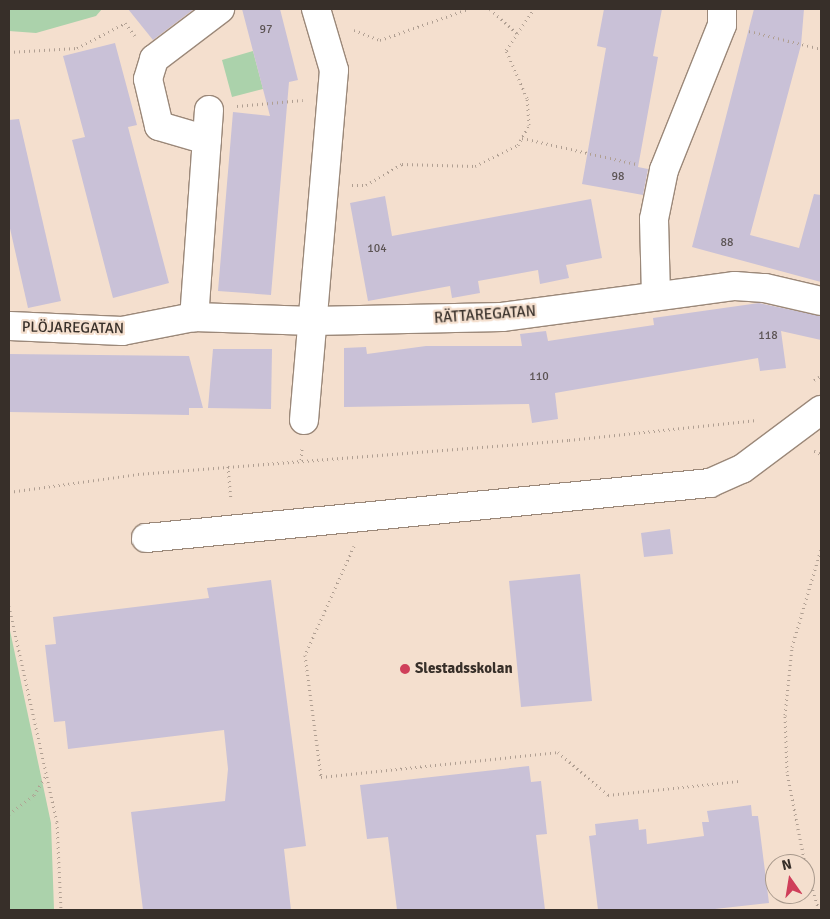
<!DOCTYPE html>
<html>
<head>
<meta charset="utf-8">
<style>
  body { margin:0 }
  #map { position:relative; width:830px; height:919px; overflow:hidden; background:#f4dfce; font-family:Signika,sans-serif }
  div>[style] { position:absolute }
  .green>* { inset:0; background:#abd2ab }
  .building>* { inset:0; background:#c9c1d7 }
  .path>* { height:3px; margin-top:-1.5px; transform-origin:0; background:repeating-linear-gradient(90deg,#b09f92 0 1px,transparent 0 5px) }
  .roads { filter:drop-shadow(1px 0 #9b8879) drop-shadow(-1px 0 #9b8879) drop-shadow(0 1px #9b8879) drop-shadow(0 -1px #9b8879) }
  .minor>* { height:28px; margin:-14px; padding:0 14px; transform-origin:14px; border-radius:14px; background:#fff }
  .dots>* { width:14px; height:14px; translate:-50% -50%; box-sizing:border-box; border:2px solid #f4dfce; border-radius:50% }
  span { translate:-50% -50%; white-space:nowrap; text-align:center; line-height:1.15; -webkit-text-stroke:4.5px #f4dfce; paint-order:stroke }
  .number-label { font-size:12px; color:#5c5454 }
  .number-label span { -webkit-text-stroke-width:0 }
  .street-label { font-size:15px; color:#372f29 }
  .poi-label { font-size:15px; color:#372f29; font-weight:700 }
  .left { translate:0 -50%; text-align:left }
  .frame { position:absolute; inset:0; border:10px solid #372f29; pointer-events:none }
  .north { position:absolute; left:765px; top:854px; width:50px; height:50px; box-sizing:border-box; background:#f4dfce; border:1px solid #a8998c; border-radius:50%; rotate:347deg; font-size:14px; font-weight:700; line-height:20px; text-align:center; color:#372f29 }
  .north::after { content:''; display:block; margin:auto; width:18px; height:22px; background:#cf3f5a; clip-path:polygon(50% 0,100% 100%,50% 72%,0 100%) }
</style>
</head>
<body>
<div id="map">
  <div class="green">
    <div style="clip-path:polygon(9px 9px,102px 9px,96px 16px,36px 33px,9px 31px)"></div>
    <div style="clip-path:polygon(253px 51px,263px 89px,232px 97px,222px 60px)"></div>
    <div style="clip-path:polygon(9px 626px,51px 823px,54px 910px,9px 910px)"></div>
  </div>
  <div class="building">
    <div style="clip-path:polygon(128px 9px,194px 9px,153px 40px)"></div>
    <div style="clip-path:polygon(242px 9px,280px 9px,298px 80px,289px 82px,271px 295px,218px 291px,233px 112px,270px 116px)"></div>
    <div style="clip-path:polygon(604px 9px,662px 9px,653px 56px,658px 57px,638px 167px,648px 169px,643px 195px,582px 184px,606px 48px,597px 46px)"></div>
    <div style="clip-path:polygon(754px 9px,804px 9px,801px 45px,750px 235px,799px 248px,814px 194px,821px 195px,821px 282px,692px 247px)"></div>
    <div style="clip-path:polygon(115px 43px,137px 125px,128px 127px,169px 283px,113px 298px,72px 140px,85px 137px,63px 56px)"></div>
    <div style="clip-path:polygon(19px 119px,61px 301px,28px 308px,9px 224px,9px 120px)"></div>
    <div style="clip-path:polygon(385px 196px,392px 236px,591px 199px,602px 258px,566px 265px,569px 278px,540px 284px,538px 270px,478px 281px,480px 293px,452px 298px,450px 286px,368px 301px,350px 203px)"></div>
    <div style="clip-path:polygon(759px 303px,821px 316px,821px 340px,781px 331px,786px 368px,760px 371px,758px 358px,555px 393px,558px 419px,532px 423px,529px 404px,344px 407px,344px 348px,366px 347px,367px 354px,426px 346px,522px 346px,520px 334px,546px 331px,548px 341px,654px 325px,653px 318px)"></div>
    <div style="clip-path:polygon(213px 349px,272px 349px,271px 409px,208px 408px)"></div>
    <div style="clip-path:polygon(9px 354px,189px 356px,203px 408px,189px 408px,189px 415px,9px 412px)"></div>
    <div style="clip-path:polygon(670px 529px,673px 554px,644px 557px,641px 533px)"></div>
    <div style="clip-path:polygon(580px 574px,592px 701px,521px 707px,509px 581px)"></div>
    <div style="clip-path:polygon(271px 580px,306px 846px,284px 849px,291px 910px,143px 910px,131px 812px,225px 801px,228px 769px,224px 730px,68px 749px,65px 721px,54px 722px,45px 645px,56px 644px,53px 617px,209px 598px,207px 588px)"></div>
    <div style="clip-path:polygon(529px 766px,531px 782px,541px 781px,547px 834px,536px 835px,545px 910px,397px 910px,388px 837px,367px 839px,360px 785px)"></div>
    <div style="clip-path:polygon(751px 805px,752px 816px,758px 816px,769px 903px,706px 910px,598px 910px,589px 836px,596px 835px,595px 824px,638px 819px,639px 830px,646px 829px,647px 844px,704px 836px,702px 822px,709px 822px,707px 811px)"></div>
  </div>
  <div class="path">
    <div style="left:490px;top:9px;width:36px;rotate:42deg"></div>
    <div style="left:354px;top:30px;width:28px;rotate:21deg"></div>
    <div style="left:380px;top:40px;width:93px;rotate:-19.4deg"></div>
    <div style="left:749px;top:31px;width:74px;rotate:14deg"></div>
    <div style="left:9px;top:52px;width:68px;rotate:-3.4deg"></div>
    <div style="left:77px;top:48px;width:54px;rotate:-27.5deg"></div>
    <div style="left:125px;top:23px;width:16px;rotate:52deg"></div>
    <div style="left:237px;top:106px;width:66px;rotate:-5.2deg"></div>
    <div style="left:522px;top:138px;width:117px;rotate:12.8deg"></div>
    <div style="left:352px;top:185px;width:14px"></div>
    <div style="left:366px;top:185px;width:42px;rotate:-30.3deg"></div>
    <div style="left:402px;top:164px;width:73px;rotate:1.6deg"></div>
    <div style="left:475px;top:166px;width:48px;rotate:-26deg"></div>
    <div style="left:518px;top:145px;width:23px;rotate:-61deg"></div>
    <div style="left:529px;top:125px;width:27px;rotate:-94deg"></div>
    <div style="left:527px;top:98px;width:52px;rotate:-113.6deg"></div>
    <div style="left:506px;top:50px;width:50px;rotate:-55.7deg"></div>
    <div style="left:814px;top:380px;width:8px;rotate:-30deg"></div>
    <div style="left:814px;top:451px;width:8px;rotate:23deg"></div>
    <div style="left:301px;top:460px;width:12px;rotate:-85deg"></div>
    <div style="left:228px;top:466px;width:34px;rotate:85deg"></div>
    <div style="left:9px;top:492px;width:130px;rotate:-7.9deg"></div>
    <div style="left:138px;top:474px;width:432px;rotate:-4.5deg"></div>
    <div style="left:569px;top:440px;width:189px;rotate:-6.1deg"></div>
    <div style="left:354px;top:546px;width:120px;rotate:114.2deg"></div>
    <div style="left:305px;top:655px;width:123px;rotate:82.5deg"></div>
    <div style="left:321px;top:777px;width:238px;rotate:-6deg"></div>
    <div style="left:558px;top:752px;width:66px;rotate:40.7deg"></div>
    <div style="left:608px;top:795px;width:133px;rotate:-6.1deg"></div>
    <div style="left:9px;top:606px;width:221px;rotate:77.5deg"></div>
    <div style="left:57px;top:822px;width:88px;rotate:87.4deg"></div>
    <div style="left:9px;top:814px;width:31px;rotate:-37deg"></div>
    <div style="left:34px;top:795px;width:22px;rotate:-58deg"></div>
    <div style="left:805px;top:864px;width:94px;rotate:-101.1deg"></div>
    <div style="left:787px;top:772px;width:57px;rotate:-92deg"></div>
    <div style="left:785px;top:715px;width:68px;rotate:-84.1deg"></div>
    <div style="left:792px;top:647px;width:102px;rotate:-73.5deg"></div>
    <div style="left:805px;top:866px;width:46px;rotate:72.3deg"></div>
  </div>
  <div class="roads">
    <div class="minor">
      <div style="left:209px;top:110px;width:208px;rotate:94.1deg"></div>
      <div style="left:194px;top:317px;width:119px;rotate:1.9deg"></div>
      <div style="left:313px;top:321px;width:189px;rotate:-1.2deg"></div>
      <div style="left:502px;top:317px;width:235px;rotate:-7.6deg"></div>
      <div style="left:735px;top:286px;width:30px;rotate:4deg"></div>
      <div style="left:765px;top:288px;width:57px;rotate:13.1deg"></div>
      <div style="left:207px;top:140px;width:50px;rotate:-163.7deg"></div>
      <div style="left:159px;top:126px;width:48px;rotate:-103.2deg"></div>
      <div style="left:148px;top:79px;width:21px;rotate:-73deg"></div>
      <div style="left:154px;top:59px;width:83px;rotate:-37.1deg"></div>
      <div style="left:656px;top:296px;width:77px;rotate:-91.5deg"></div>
      <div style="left:654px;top:219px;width:50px;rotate:-78.5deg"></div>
      <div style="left:664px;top:170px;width:156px;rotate:-68.2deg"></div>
      <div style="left:722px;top:25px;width:16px;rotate:-90deg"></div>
      <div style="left:10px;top:326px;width:112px;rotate:2.6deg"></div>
      <div style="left:122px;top:331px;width:73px;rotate:-11deg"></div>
      <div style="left:304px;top:420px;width:351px;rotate:-85.1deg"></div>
      <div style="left:334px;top:70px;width:64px;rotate:-106.4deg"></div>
      <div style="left:146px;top:538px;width:567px;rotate:-5.57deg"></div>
      <div style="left:710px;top:483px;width:35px;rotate:-24deg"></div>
      <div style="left:742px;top:469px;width:99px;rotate:-36.8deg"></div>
    </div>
  </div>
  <div class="dots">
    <div style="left:405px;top:669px;background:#cf3f5a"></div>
  </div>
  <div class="number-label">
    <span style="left:266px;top:30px">97</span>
    <span style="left:618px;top:177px">98</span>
    <span style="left:727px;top:243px">88</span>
    <span style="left:377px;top:249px">104</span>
    <span style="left:768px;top:336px">118</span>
    <span style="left:539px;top:377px">110</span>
  </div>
  <div class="street-label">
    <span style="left:485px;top:315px;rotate:-4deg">RÄTTAREGATAN</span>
    <span style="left:73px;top:328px;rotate:1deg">PLÖJAREGATAN</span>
  </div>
  <div class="poi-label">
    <span class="left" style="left:415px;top:669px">Slestadsskolan</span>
  </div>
  <div class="frame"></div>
  <div class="north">N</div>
</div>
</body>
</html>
